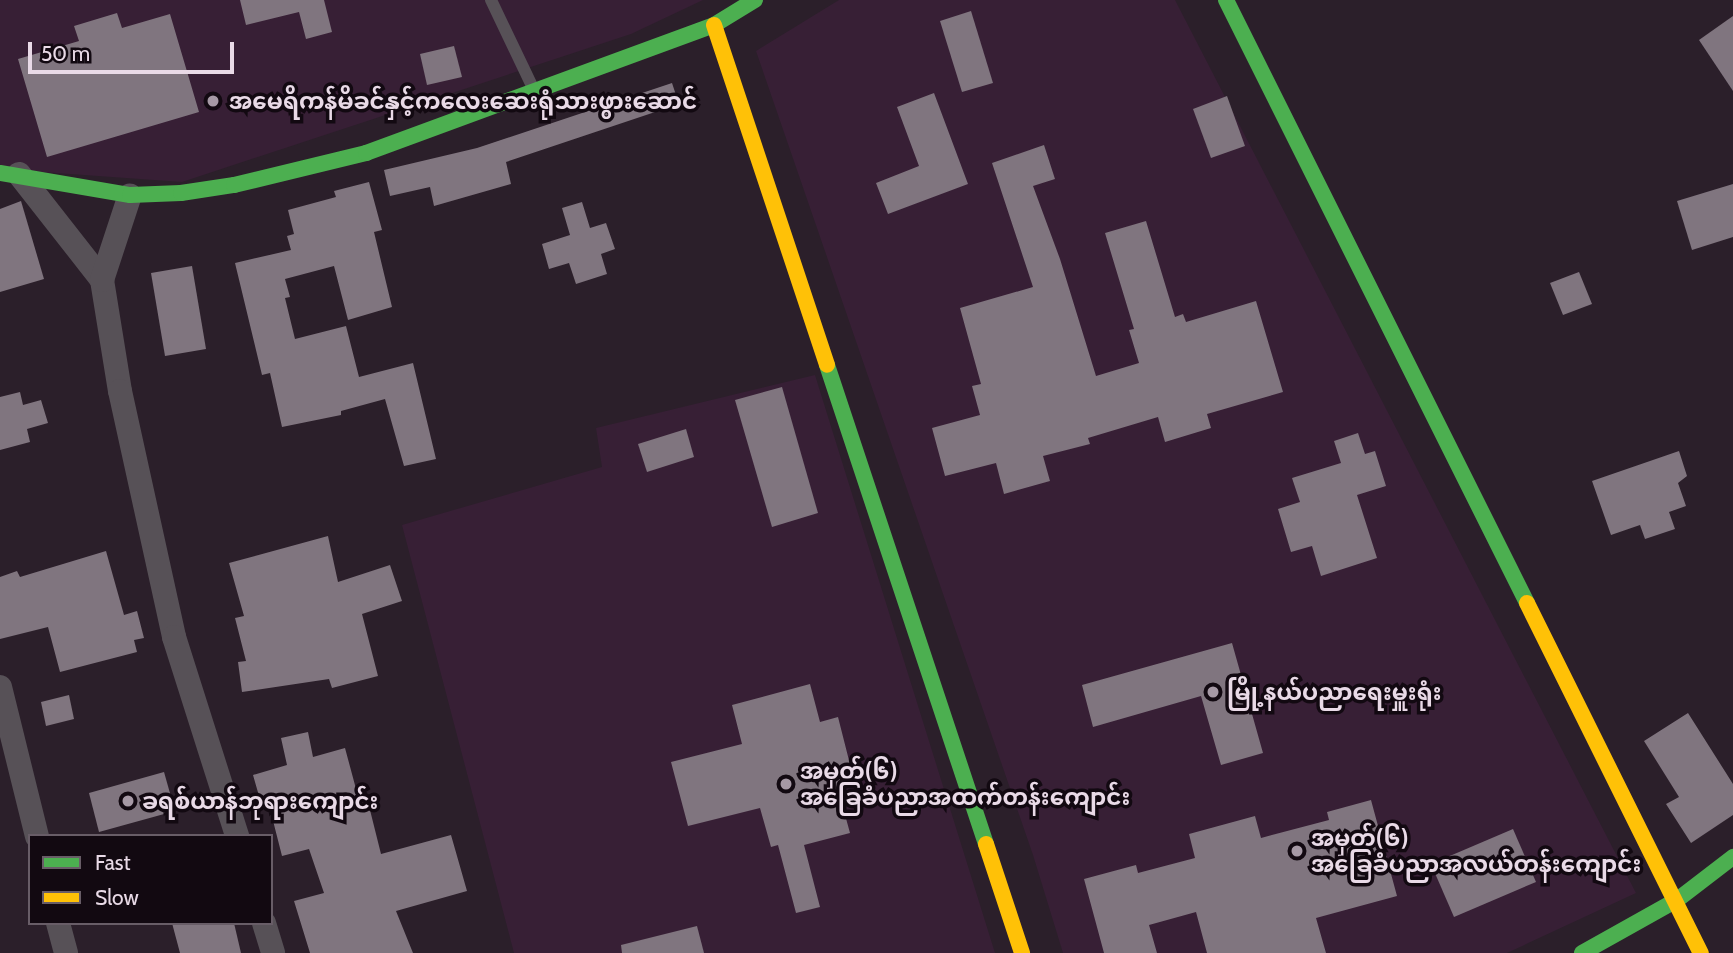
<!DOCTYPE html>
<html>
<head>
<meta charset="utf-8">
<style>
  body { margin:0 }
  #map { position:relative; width:1733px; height:953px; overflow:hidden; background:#2b1f2a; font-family:Cabin,"Noto Sans Myanmar",sans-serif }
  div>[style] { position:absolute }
  .built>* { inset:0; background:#371f35 }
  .building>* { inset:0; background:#80757f }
  .lane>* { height:12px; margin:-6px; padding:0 6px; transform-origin:6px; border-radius:6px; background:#575157 }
  .street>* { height:24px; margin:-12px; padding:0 12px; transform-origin:12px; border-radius:12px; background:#575157 }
  .fast>* { height:16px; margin:-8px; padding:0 8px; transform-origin:8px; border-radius:8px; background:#4caf50 }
  .slow>* { height:16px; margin:-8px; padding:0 8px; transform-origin:8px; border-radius:8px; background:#ffc107 }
  .dots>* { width:19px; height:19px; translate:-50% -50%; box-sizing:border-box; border:4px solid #120911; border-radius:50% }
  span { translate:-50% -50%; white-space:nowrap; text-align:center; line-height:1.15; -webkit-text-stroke:7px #120911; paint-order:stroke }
  .poi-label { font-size:23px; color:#e9dae7; font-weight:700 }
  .left { translate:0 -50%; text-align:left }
  .legend { position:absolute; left:28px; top:834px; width:245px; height:91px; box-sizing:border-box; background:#120911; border:2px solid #685d67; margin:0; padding:9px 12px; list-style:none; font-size:21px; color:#e9dae7 }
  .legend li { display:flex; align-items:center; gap:14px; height:35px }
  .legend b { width:35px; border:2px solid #685d67 }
  .scale { position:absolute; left:28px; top:42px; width:206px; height:32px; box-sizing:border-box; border:4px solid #e9dae7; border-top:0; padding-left:9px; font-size:21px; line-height:24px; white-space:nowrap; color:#e9dae7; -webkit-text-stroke:5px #120911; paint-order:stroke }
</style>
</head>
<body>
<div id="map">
  <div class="built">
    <div style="clip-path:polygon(0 0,703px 0,631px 34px,182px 182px,0 169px)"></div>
    <div style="clip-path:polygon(839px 0,1175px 0,1636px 893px,1507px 953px,1063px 953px,1033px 855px,756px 51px)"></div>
    <div style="clip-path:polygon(815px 375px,995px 953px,514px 953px,402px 525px,602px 467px,596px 428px)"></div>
  </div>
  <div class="building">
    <div style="clip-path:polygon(240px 0,324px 0,332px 32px,306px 39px,299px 12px,246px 25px)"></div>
    <div style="clip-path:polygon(971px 11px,993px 83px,962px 92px,940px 21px)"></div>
    <div style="clip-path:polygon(117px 13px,122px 28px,170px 14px,199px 112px,47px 157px,18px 59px,79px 41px,74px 26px)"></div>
    <div style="clip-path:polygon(1733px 16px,1733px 91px,1699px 40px)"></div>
    <div style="clip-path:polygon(454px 46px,462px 77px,427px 85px,420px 54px)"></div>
    <div style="clip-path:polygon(672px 83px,679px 104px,506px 162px,511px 184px,434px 206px,430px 187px,390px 196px,384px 170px,477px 148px)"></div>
    <div style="clip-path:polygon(934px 93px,968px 184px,888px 214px,876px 183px,919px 166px,897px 107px)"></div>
    <div style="clip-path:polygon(1227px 96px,1245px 146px,1211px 158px,1193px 109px)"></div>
    <div style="clip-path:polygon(1044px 145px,1055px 179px,1033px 186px,1060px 259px,1096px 376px,1139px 363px,1129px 330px,1134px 329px,1105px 233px,1146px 221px,1175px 317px,1183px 314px,1186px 322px,1256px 301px,1283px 392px,1207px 414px,1211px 428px,1165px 442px,1158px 417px,1088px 438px,1090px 444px,1043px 456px,1050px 481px,1004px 494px,996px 463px,945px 476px,932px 428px,980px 415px,972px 386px,981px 384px,960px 308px,1033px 287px,992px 163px)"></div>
    <div style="clip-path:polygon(369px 182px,382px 230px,374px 232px,392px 307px,348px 320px,334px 266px,285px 279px,290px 297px,285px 298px,295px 339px,346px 326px,359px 377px,413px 363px,436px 459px,404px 466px,385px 399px,341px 411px,341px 415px,282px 427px,270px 373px,262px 375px,235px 263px,291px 250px,287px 236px,294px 234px,288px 210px,336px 197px,334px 191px)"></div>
    <div style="clip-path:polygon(1733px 184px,1733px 237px,1692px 250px,1677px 201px)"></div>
    <div style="clip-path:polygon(21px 201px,44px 279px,0 292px,0 209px)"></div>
    <div style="clip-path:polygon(582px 202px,590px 228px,606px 223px,615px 249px,601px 254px,607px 274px,576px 284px,569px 263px,549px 269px,542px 244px,570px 235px,562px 208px)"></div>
    <div style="clip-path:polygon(192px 266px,206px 349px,165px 356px,151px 273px)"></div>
    <div style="clip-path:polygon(1579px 272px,1592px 304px,1563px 315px,1550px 283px)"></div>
    <div style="clip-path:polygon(782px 387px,818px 513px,772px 527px,735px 400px)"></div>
    <div style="clip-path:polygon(20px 392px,23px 405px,41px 400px,48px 423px,27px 429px,30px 442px,0 450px,0 397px)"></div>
    <div style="clip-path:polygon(686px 429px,694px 457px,647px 472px,638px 444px)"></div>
    <div style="clip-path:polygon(1358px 433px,1365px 454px,1375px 451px,1386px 486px,1357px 495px,1377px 558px,1321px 576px,1312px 546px,1291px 552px,1278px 509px,1300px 502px,1292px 478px,1341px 463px,1334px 441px)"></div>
    <div style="clip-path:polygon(1679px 451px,1687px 476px,1678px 483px,1686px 506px,1669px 512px,1675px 529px,1645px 539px,1640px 525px,1611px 535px,1592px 481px)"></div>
    <div style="clip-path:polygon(328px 536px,338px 582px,390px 565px,402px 601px,362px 614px,378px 676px,332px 688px,329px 679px,242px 692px,238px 662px,246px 661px,235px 618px,244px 616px,229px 563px)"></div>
    <div style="clip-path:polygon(106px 551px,124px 615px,137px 611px,144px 638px,134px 640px,137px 652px,60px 672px,48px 627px,0 639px,0 577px,17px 571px,20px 577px)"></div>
    <div style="clip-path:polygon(1232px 643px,1263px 753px,1221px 765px,1201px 696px,1093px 727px,1082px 685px)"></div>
    <div style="clip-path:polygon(810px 684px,820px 722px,838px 717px,855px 784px,838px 789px,850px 833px,804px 845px,820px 907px,796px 913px,778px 845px,771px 847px,760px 808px,688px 826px,671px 762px,742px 744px,732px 705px)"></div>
    <div style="clip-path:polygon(69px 695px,74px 719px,46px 726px,41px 702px)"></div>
    <div style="clip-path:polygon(1688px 713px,1733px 784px,1733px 815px,1691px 843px,1666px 804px,1679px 797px,1644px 741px)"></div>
    <div style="clip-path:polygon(308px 732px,313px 757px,345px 748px,359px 800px,367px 798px,381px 854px,451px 835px,467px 891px,396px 911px,413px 953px,310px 953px,294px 901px,324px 893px,309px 849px,282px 856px,268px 801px,261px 803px,253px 775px,287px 765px,281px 738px)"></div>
    <div style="clip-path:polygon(164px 772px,175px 811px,99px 832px,89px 793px)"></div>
    <div style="clip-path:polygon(1371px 800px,1397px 896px,1316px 918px,1326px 953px,1207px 953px,1196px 912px,1149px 925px,1157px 953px,1104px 953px,1084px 879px,1136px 865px,1138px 873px,1195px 858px,1189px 834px,1255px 816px,1261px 838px,1329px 820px,1327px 812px)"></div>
    <div style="clip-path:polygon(1513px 829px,1536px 882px,1454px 917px,1431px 864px)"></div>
    <div style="clip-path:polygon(172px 923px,234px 923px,241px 953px,180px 953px)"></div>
    <div style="clip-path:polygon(697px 926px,704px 953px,622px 953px,621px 945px)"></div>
  </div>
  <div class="lane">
    <div style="left:491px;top:0;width:98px;rotate:64.5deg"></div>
  </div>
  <div class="street">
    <div style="left:19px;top:174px;width:135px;rotate:51.9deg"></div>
    <div style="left:102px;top:280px;width:112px;rotate:80.8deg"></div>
    <div style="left:120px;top:391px;width:252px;rotate:77.6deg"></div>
    <div style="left:174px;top:637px;width:209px;rotate:72.4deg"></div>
    <div style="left:102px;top:280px;width:89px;rotate:-71.8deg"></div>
    <div style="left:0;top:687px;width:154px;rotate:76.1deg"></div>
    <div style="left:58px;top:923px;width:31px;rotate:75deg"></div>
    <div style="left:264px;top:923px;width:31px;rotate:73deg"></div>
  </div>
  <div class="fast">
    <div style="left:1226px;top:0;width:674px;rotate:63.47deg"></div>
    <div style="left:0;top:173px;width:132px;rotate:9.6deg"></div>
    <div style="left:130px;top:195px;width:51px;rotate:-2.2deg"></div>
    <div style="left:181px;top:193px;width:54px;rotate:-8.6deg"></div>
    <div style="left:234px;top:185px;width:136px;rotate:-13.6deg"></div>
    <div style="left:366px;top:153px;width:371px;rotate:-20.2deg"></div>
    <div style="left:714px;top:25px;width:48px;rotate:-31.4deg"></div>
    <div style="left:827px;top:365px;width:505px;rotate:71.64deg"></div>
    <div style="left:1582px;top:953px;width:109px;rotate:-29.2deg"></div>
    <div style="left:1677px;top:900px;width:71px;rotate:-37.5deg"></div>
  </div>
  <div class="slow">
    <div style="left:714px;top:25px;width:358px;rotate:71.6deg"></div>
    <div style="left:1527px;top:603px;width:391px;rotate:63.6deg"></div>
    <div style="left:986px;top:844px;width:115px;rotate:71.7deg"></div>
  </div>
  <div class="dots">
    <div style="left:213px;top:101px;background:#a699a5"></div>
    <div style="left:1213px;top:692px;background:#a699a5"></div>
    <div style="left:786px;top:784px;background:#a699a5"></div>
    <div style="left:128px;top:801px;background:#a699a5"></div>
    <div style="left:1297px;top:851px;background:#a699a5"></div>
  </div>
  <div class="poi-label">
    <span class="left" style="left:229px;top:101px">အမေရိကန်မိခင်နှင့်ကလေးဆေးရုံသားဖွားဆောင်</span>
    <span class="left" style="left:1227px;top:692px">မြို့နယ်ပညာရေးမှူးရုံး</span>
    <span class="left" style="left:800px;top:784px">အမှတ်(၆)<br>အခြေခံပညာအထက်တန်းကျောင်း</span>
    <span class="left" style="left:142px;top:801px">ခရစ်ယာန်ဘုရားကျောင်း</span>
    <span class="left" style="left:1311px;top:851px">အမှတ်(၆)<br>အခြေခံပညာအလယ်တန်းကျောင်း</span>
  </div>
  <ul class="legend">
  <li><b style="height:9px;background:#4caf50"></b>Fast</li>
  <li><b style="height:9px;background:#ffc107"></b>Slow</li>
  </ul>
  <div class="scale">50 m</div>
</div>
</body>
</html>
